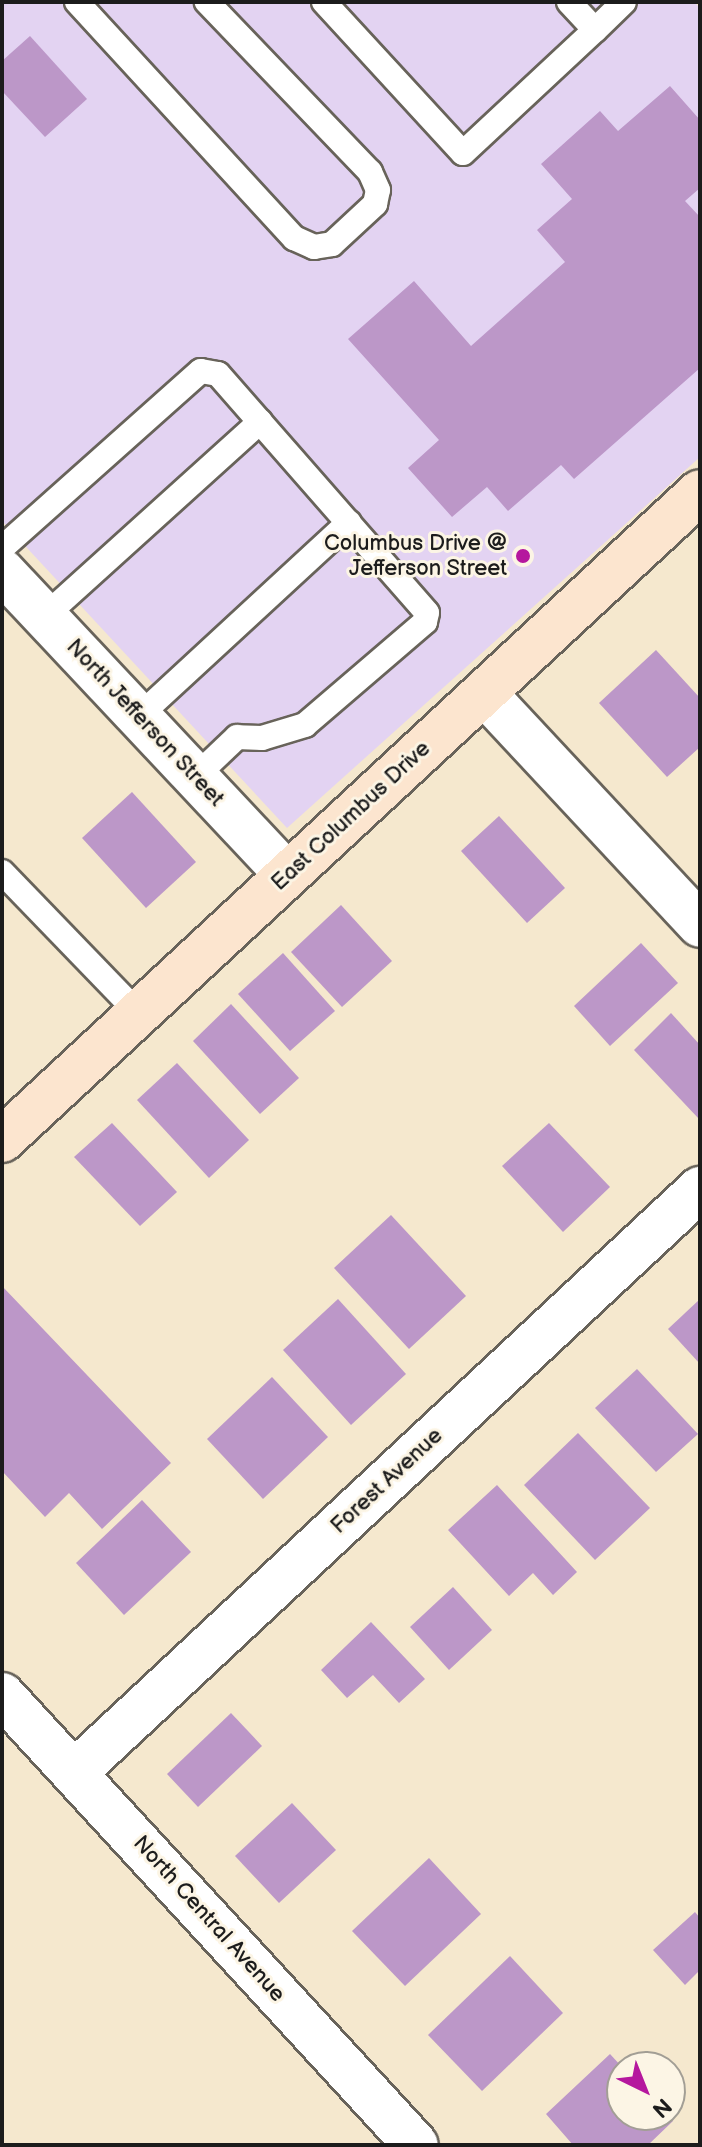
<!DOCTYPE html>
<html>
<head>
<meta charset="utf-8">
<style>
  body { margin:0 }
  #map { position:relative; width:702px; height:2147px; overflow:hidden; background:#f5e8ce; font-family:"Balsamiq Sans",sans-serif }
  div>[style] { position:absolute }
  .built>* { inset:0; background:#e3d3f2 }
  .building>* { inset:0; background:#bc97c8 }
  .roads { filter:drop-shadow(2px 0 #68635a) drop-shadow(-2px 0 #68635a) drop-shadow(0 2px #68635a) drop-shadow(0 -2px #68635a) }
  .lane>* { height:24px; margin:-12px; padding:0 12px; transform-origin:12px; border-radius:12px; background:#fff }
  .street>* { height:44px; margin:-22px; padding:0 22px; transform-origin:22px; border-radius:22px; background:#fff }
  .secondary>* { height:44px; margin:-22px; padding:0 22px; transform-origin:22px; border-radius:22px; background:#fce5cf }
  .dots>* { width:22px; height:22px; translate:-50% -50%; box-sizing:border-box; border:4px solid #fcf5e5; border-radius:50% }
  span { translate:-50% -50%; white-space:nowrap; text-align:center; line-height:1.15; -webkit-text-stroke:6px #fcf5e5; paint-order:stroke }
  .poi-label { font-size:22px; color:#1c1c1c }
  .right { translate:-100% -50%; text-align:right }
  .street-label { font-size:22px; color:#1c1c1c }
  .frame { position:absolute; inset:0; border:4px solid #1c1c1c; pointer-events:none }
  .north { position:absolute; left:606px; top:2051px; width:80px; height:80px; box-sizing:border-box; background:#fcf5e5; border:2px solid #a29e95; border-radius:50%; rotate:137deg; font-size:22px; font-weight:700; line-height:32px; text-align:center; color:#1c1c1c }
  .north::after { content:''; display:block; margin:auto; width:28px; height:36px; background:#b5179e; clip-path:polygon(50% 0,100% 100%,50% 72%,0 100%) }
</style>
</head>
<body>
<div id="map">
  <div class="built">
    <div style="clip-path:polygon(2px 2px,694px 2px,700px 8px,700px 457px,287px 828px,2px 521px)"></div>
  </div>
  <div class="building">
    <div style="clip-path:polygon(30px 36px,87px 99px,45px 137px,2px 91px,2px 61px)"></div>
    <div style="clip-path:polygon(670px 86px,700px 120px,700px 188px,685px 201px,700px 217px,700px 368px,574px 479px,561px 465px,508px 511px,487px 487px,452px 517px,408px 468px,439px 440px,348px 339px,414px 281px,471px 346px,565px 262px,537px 230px,572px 199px,541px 164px,600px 111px,618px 131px)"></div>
    <div style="clip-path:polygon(656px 650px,700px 698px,700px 747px,667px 777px,599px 703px)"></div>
    <div style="clip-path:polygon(132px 792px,196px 862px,146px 908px,82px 838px)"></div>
    <div style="clip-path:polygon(499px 816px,565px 888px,527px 923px,461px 851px)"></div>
    <div style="clip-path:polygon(341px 905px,392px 961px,342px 1007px,291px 952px)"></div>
    <div style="clip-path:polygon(641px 943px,678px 983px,610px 1046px,574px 1006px)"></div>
    <div style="clip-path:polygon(283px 953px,335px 1011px,290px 1051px,238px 994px)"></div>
    <div style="clip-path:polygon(231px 1004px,299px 1078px,260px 1114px,193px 1041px)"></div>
    <div style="clip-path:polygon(671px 1013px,700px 1045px,699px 1119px,634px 1050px)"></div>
    <div style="clip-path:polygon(177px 1063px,249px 1140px,209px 1178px,137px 1100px)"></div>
    <div style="clip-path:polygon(112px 1123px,177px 1192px,140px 1226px,74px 1157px)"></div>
    <div style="clip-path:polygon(549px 1123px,610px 1187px,563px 1232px,502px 1166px)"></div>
    <div style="clip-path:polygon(391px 1215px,466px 1296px,409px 1349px,334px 1268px)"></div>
    <div style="clip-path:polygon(2px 1286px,171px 1463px,102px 1529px,69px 1493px,45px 1517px,2px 1471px)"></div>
    <div style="clip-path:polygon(338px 1299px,406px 1374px,351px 1425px,283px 1350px)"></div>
    <div style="clip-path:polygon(700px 1299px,700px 1364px,668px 1329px)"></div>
    <div style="clip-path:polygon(637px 1369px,698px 1434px,656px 1472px,595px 1408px)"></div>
    <div style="clip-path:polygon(272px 1377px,328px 1437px,263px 1499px,207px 1439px)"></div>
    <div style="clip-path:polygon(578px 1433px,650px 1508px,595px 1560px,524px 1485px)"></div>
    <div style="clip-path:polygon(497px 1485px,577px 1572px,553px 1595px,533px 1573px,509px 1596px,448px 1530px)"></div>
    <div style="clip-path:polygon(142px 1500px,191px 1552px,124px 1615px,76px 1563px)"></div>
    <div style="clip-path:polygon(453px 1587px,492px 1630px,449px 1670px,410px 1627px)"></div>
    <div style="clip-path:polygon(371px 1622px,425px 1679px,399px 1703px,373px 1675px,347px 1698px,321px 1670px)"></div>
    <div style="clip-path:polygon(231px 1713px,262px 1746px,198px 1807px,167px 1774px)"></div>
    <div style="clip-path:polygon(292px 1803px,336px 1850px,279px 1903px,235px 1856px)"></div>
    <div style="clip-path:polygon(429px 1858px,481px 1914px,405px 1986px,352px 1931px)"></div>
    <div style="clip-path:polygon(695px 1912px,700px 1918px,700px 1970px,685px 1985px,653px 1950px)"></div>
    <div style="clip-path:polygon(510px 1956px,563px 2013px,482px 2091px,428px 2035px)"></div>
    <div style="clip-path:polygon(610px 2054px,622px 2067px,622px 2115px,668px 2115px,673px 2121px,648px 2145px,573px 2145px,546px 2114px)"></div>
    <div style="clip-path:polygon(653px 2055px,664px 2067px,640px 2067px)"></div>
  </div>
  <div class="roads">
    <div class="lane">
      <div style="left:77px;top:2px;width:321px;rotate:47.4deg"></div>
      <div style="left:294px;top:238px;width:22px;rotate:24deg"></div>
      <div style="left:314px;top:247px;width:18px;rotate:-9deg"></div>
      <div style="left:332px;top:244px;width:59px;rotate:-42.9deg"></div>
      <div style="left:375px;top:204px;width:14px;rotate:-78deg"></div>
      <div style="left:378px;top:190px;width:20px;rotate:-114deg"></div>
      <div style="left:370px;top:172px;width:236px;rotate:-133.8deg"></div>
      <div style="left:324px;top:2px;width:205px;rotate:47.4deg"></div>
      <div style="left:463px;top:153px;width:180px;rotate:-43deg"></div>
      <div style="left:569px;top:2px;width:38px;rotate:47deg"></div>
      <div style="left:595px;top:30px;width:40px;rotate:-44deg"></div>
      <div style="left:2px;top:548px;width:266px;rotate:-41.7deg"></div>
      <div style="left:201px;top:371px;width:17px;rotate:10deg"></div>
      <div style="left:218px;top:374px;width:317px;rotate:48.8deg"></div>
      <div style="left:427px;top:613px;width:9px;rotate:103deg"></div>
      <div style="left:425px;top:622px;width:158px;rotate:139.4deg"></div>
      <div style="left:305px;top:725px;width:45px;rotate:163.2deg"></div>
      <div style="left:262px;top:738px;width:25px;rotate:-178deg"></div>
      <div style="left:237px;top:737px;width:58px;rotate:136.4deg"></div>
      <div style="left:45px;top:616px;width:290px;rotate:-42.1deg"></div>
      <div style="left:138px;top:717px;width:287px;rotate:-42.7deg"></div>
      <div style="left:2px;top:872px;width:196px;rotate:46deg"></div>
    </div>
    <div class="street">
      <div style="left:2px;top:571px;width:416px;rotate:46.8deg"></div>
      <div style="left:484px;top:693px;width:317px;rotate:47deg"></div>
      <div style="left:2px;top:1695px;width:611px;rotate:47.39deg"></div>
      <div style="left:75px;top:1772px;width:855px;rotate:-43.01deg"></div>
    </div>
    <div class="secondary">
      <div style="left:2px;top:1140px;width:952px;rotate:-42.87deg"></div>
    </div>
  </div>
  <div class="dots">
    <div style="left:523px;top:556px;background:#b5179e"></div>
  </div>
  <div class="poi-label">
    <span class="right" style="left:507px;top:556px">Columbus Drive @<br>Jefferson Street</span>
  </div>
  <div class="street-label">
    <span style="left:145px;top:723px;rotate:47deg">North Jefferson Street</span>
    <span style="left:351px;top:816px;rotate:-43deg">East Columbus Drive</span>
    <span style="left:387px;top:1481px;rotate:-43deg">Forest Avenue</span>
    <span style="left:209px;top:1919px;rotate:48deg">North Central Avenue</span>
  </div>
  <div class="frame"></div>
  <div class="north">N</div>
</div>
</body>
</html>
